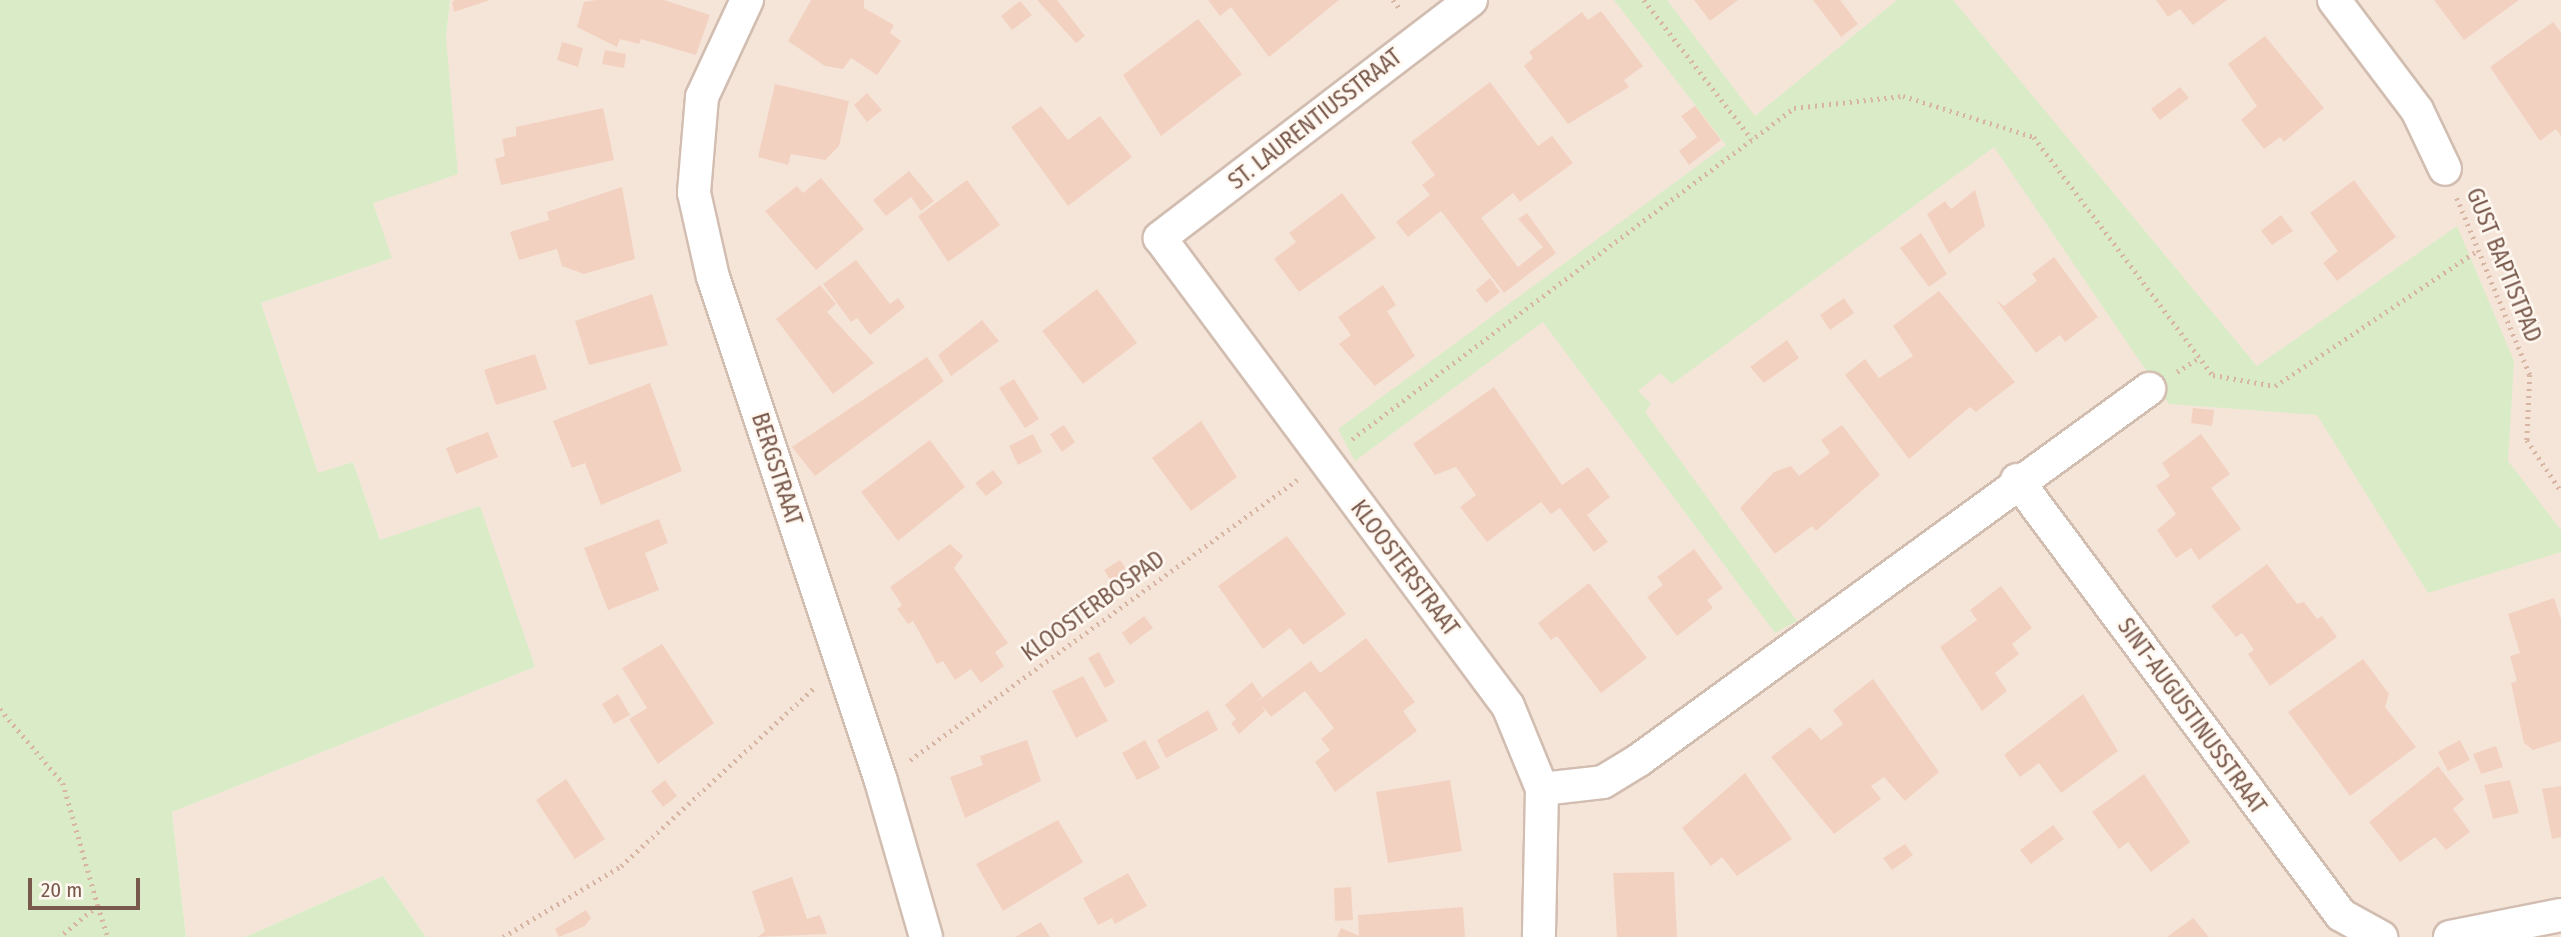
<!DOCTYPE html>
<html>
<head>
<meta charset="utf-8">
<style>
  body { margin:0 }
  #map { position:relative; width:2561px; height:937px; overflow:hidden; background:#fdf4ea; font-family:"Fira Sans Condensed",sans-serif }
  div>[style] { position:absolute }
  .residential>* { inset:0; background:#f5e5d8 }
  .green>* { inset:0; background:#d9ecc7 }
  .building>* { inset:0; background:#f3d1c1 }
  .path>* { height:4.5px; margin-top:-2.25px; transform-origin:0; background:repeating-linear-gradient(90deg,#d8b4a3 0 2px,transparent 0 7px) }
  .roads { filter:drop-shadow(2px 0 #d2bdb1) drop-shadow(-2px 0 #d2bdb1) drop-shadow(0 2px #d2bdb1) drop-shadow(0 -2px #d2bdb1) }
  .street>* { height:32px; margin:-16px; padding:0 16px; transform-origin:16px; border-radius:16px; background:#fff }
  span { translate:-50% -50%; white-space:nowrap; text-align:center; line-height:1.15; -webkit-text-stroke:5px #fff8f1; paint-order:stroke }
  .street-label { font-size:23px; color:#79594c }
  .scale { position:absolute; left:28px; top:878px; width:112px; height:32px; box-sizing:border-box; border:4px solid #79594c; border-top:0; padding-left:9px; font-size:21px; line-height:24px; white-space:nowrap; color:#79594c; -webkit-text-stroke:5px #fff8f1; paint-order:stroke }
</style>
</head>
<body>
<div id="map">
  <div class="residential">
    <div style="clip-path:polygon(450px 0,2561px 0,2561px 937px,426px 937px,383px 876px,245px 937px,186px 937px,172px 812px,535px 667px,380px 540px,353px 462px,318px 474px,261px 303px,391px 258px,373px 203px,446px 38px)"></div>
  </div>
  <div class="green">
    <div style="clip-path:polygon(0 0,450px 0,446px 38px,458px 174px,373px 203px,392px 258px,261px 303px,318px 473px,353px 462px,380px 540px,480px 506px,535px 667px,172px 812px,186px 937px,0 937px)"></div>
    <div style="clip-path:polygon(1614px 0,1667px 0,1755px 116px,1897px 0,1953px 0,2257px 366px,2457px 226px,2514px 361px,2508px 461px,2561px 530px,2561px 552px,2428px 593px,2317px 415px,2169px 404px,1994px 147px,1672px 384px,1660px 373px,1638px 391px,1651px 404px,1645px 412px,1797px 621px,1775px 633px,1543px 322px,1355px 461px,1338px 429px,1726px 145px)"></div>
    <div style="clip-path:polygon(383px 876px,426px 937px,245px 937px)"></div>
  </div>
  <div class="building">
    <div style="clip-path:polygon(490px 0,454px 12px,452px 2px,455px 0)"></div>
    <div style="clip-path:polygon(596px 0,664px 0,710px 15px,696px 55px,641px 39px,639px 44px,620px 39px,617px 47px,577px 27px,584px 2px)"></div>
    <div style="clip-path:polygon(811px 0,864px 0,864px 8px,894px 25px,890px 33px,901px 41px,877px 75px,851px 58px,843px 69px,825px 66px,788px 41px)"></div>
    <div style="clip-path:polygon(1037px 0,1057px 0,1085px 36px,1076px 43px)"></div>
    <div style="clip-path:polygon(1208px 0,1339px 0,1269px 57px,1231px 7px,1220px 16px)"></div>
    <div style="clip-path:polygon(1694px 0,1738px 0,1710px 21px)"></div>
    <div style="clip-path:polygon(1813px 0,1840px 0,1858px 24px,1841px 37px)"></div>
    <div style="clip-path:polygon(2156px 0,2227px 0,2193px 25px,2180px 9px,2168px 17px)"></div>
    <div style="clip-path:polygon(2434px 0,2519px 0,2464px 40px)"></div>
    <div style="clip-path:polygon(1020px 1px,1032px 15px,1012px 30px,1001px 16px)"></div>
    <div style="clip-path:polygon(1601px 11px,1643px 66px,1624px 80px,1629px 87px,1568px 124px,1524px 66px,1533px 58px,1529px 52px,1582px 12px,1588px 20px)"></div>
    <div style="clip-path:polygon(1198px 19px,1242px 74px,1161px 136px,1123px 75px)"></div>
    <div style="clip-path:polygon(2553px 22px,2561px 32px,2561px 136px,2556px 129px,2540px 141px,2490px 67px)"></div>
    <div style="clip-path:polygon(2265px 36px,2324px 108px,2284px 142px,2280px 137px,2264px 149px,2241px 120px,2257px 106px,2228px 64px)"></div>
    <div style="clip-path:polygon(562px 42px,583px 48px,578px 67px,557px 60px)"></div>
    <div style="clip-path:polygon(605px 50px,626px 54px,624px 68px,602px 64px)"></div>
    <div style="clip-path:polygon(1490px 82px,1538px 146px,1552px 136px,1573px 163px,1520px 202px,1513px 193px,1481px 218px,1518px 267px,1543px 247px,1518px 219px,1527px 213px,1556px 253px,1504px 293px,1441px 211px,1408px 237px,1396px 222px,1430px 195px,1422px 185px,1435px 175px,1411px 142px)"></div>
    <div style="clip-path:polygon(775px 84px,849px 101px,839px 146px,825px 160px,791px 154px,788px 165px,758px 157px)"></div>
    <div style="clip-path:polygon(2180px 87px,2189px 98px,2160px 120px,2151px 109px)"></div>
    <div style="clip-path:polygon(867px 93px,882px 110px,867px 122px,854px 105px)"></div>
    <div style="clip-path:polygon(1041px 106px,1068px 140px,1100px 116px,1132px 157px,1068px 206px,1011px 127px)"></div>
    <div style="clip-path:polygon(1695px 106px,1721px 140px,1689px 165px,1679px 151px,1697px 137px,1681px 116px)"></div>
    <div style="clip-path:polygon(603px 108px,614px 160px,501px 185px,495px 159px,505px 156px,502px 139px,516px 136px,516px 127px)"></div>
    <div style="clip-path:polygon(909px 171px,934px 201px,921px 211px,911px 197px,886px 216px,873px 200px)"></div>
    <div style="clip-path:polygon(821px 178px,864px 229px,816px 270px,765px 211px,797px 186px,803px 193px)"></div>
    <div style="clip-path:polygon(967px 180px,1000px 225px,948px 262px,918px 216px)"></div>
    <div style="clip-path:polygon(2354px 180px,2396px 237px,2337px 281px,2323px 263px,2338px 251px,2310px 213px)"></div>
    <div style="clip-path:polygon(622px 187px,635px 259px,584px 274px,562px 266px,557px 249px,519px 260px,510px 232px,549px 220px,547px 212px)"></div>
    <div style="clip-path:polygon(1975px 190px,1985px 226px,1949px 254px,1927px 214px,1945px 201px,1951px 209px)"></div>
    <div style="clip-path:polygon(1342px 193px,1376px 238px,1299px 292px,1274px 259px,1296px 242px,1289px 233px)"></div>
    <div style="clip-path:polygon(2281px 215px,2293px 231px,2272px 245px,2261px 231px)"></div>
    <div style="clip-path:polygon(1921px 233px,1947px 274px,1929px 287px,1900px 248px)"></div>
    <div style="clip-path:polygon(2054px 257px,2098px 317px,2065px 342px,2060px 335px,2036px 353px,1996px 300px,2004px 306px,2037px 281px,2032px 274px)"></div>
    <div style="clip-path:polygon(856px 260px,890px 304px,898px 298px,905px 307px,870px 335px,857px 318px,851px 322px,823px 284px)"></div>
    <div style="clip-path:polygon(1490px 278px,1500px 292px,1486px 303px,1476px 290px)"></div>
    <div style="clip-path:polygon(820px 285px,836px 304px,827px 312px,874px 363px,833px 394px,776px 319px)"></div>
    <div style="clip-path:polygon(1383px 285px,1396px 305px,1387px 311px,1415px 356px,1375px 386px,1339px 344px,1351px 335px,1338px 317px)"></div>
    <div style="clip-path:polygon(1097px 289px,1137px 343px,1083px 384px,1042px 331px)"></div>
    <div style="clip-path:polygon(1939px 291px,2015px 382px,1976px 412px,1970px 407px,1909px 459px,1845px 375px,1865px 359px,1879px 378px,1913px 356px,1893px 326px)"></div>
    <div style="clip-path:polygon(652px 294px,668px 345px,589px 365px,575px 321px)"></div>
    <div style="clip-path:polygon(1844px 298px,1854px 313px,1830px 330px,1820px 315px)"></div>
    <div style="clip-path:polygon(982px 320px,999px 341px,951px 376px,938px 355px)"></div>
    <div style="clip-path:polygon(1787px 340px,1799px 358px,1764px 383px,1750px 367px)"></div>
    <div style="clip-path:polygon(535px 354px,547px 389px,496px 405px,484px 370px)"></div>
    <div style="clip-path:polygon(927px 357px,944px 381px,815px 476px,792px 447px)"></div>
    <div style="clip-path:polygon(1014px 379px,1039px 419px,1025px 428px,999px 388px)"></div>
    <div style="clip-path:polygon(650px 383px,682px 471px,601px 505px,585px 463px,572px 468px,553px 421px)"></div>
    <div style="clip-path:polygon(1494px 387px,1562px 485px,1588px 467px,1610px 497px,1587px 515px,1608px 542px,1594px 552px,1560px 508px,1551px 514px,1541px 502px,1487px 542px,1460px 507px,1476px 495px,1456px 467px,1435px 475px,1413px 444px)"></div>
    <div style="clip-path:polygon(2193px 408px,2214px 410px,2212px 426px,2191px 423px)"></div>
    <div style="clip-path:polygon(1201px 421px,1237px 477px,1191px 511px,1152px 458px)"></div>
    <div style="clip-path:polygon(1064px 425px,1075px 442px,1062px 452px,1050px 434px)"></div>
    <div style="clip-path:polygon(1842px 425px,1880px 475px,1816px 531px,1812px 526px,1775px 554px,1740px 508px,1774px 472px,1791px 466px,1799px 476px,1830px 453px,1821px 440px)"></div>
    <div style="clip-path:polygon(488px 432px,498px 457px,456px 474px,446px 448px)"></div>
    <div style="clip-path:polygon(1033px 434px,1042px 452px,1018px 465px,1009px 446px)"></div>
    <div style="clip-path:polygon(2201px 434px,2230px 474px,2211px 488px,2241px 529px,2199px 560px,2191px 548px,2176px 558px,2157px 530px,2176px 514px,2156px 486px,2170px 476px,2162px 463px)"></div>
    <div style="clip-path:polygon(930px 440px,965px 487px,898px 541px,861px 492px)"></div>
    <div style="clip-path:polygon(993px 470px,1003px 483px,986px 496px,975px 483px)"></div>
    <div style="clip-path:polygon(659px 519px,668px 543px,645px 553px,659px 590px,608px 610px,584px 548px)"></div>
    <div style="clip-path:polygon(1287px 536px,1346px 614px,1303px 645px,1290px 628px,1263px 649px,1218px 586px)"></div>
    <div style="clip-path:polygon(950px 544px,963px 556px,954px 568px,1008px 643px,995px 652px,1004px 666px,981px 683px,971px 669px,955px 680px,943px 661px,937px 664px,913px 621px,908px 624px,897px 609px,902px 605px,890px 587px)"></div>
    <div style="clip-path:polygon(1694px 549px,1723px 588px,1707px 600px,1713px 608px,1677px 636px,1647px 597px,1663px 585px,1657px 577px)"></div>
    <div style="clip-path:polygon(1120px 560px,1130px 575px,1114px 586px,1104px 570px)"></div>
    <div style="clip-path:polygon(2267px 564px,2297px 604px,2304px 602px,2317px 619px,2322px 616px,2337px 637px,2270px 686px,2248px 654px,2254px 650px,2248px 641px,2242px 633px,2236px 637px,2211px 606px)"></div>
    <div style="clip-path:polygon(1589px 583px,1647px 658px,1601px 693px,1557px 636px,1551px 640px,1538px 623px)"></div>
    <div style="clip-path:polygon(2001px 586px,2032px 628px,2012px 644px,2019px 654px,1995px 673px,2007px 691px,1982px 711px,1940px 647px,1977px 620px,1970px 610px)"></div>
    <div style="clip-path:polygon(2554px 598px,2561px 619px,2561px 741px,2533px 750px,2524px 743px,2511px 683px,2517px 681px,2510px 656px,2520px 653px,2508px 614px)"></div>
    <div style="clip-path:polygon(1144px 616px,1153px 628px,1130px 645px,1122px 633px)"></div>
    <div style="clip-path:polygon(1366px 638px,1415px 702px,1403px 711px,1417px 731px,1335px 792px,1315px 762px,1330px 750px,1321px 739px,1334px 728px,1305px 691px,1271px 717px,1261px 704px,1265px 711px,1239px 734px,1231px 723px,1236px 719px,1225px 705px,1252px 682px,1262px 697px,1251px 706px,1311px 661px,1320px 673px)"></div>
    <div style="clip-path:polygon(662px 644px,714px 723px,658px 764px,629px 719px,647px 708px,622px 668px)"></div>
    <div style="clip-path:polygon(1099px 652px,1115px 682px,1105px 688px,1088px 658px)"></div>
    <div style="clip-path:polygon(2363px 659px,2389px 694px,2385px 707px,2416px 747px,2350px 796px,2288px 712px)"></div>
    <div style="clip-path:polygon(1083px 676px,1108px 721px,1076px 738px,1052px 691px)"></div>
    <div style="clip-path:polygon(1873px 679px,1939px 772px,1905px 801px,1884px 777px,1871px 786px,1881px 799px,1834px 834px,1771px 757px,1810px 727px,1821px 740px,1830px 734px,1843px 724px,1833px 710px)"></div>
    <div style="clip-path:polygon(618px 694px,630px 715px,614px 724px,602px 704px)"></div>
    <div style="clip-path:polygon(2083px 694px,2118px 751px,2061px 793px,2039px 763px,2020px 777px,2004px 755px)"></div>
    <div style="clip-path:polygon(1208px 710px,1218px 730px,1166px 758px,1157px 740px)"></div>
    <div style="clip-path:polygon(1027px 740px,1041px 781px,965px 818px,950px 777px,983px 765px,980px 756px)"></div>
    <div style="clip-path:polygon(1145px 740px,1160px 768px,1137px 780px,1122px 753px)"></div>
    <div style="clip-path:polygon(2460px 740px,2470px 760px,2448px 771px,2438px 752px)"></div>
    <div style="clip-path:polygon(2496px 746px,2503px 767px,2481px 774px,2473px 754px)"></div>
    <div style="clip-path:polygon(2438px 766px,2464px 799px,2453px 809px,2470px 832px,2446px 850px,2435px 837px,2400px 862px,2369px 822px)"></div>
    <div style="clip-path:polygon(1745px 773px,1792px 839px,1737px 876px,1722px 857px,1711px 866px,1682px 828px)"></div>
    <div style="clip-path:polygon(2144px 774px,2190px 842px,2151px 872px,2128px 842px,2119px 849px,2092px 812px)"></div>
    <div style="clip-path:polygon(566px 779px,605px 839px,575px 859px,536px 800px)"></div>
    <div style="clip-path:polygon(665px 780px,677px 796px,663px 807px,651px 791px)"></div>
    <div style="clip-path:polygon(1450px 780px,1462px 851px,1388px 863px,1376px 792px)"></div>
    <div style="clip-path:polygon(2510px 780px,2519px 813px,2493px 819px,2484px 785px)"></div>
    <div style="clip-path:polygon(2561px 786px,2561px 837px,2552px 839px,2542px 789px)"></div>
    <div style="clip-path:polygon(1058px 820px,1083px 862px,1003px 911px,976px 864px)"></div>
    <div style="clip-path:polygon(2053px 825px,2064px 839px,2031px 864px,2020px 850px)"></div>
    <div style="clip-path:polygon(1905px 844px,1913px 855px,1892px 870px,1883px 858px)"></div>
    <div style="clip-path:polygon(1674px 872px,1677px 937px,1617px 937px,1613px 873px)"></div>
    <div style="clip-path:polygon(1128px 873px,1147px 906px,1115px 924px,1112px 918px,1098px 925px,1083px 898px)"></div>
    <div style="clip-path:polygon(792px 877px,807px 919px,820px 915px,827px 934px,758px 937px,765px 931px,752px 891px)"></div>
    <div style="clip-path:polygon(1351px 887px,1353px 920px,1335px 921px,1334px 888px)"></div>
    <div style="clip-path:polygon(1463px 907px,1465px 937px,1337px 937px,1341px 928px,1359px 936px,1358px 915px)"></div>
    <div style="clip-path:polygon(586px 910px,591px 918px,585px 926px,559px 937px,555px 929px)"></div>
    <div style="clip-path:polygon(2193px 918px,2209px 937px,2167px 937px)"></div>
    <div style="clip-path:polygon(1041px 922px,1050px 937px,1015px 937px)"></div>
  </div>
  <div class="path">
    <div style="left:1393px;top:0;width:13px;rotate:51deg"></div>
    <div style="left:1644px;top:0;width:176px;rotate:52.2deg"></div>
    <div style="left:2457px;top:198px;width:191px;rotate:67.6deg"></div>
    <div style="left:2530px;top:375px;width:65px;rotate:92.6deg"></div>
    <div style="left:2527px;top:440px;width:61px;rotate:56.3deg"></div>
    <div style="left:2177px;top:372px;width:27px;rotate:-33deg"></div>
    <div style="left:1352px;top:439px;width:552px;rotate:-36.83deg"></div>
    <div style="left:1794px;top:108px;width:110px;rotate:-6.3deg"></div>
    <div style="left:1903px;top:96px;width:137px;rotate:17.4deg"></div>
    <div style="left:2034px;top:137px;width:298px;rotate:53.1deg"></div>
    <div style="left:2213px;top:375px;width:63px;rotate:10.1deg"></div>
    <div style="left:2275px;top:386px;width:244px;rotate:-33.8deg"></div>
    <div style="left:0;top:709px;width:97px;rotate:49.6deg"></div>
    <div style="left:63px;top:783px;width:128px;rotate:74.1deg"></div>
    <div style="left:98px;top:906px;width:49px;rotate:140.8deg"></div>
    <div style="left:910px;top:760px;width:478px;rotate:-35.9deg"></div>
    <div style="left:98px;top:906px;width:33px;rotate:72deg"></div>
    <div style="left:503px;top:937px;width:138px;rotate:-31deg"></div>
    <div style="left:621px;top:866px;width:264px;rotate:-42.7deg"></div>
  </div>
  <div class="roads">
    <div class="street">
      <div style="left:747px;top:0;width:107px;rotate:114.9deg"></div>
      <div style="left:702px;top:97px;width:96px;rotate:94.8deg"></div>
      <div style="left:694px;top:193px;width:86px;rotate:77.3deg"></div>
      <div style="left:713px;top:277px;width:531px;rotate:71.57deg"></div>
      <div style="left:881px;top:781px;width:162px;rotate:73.9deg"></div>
      <div style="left:1471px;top:0;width:392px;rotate:142.6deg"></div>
      <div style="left:1160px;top:238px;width:583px;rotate:53.37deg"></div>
      <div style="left:1508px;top:706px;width:90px;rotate:67.7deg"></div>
      <div style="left:1542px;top:789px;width:148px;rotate:91.2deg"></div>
      <div style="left:2334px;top:0;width:138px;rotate:53deg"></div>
      <div style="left:2417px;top:110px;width:65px;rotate:64.6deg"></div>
      <div style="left:2017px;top:480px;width:542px;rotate:53.32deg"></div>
      <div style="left:2341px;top:915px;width:46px;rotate:28.8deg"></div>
      <div style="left:1542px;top:789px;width:61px;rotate:-6.5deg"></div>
      <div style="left:1603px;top:782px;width:42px;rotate:-31.4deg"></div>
      <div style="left:1639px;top:760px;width:631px;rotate:-36.03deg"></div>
      <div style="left:2450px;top:937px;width:113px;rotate:-11.2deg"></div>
    </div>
  </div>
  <div class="street-label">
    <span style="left:1315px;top:119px;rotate:-38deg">ST. LAURENTIUSSTRAAT</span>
    <span style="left:2504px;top:265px;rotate:68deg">GUST BAPTISTPAD</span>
    <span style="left:777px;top:469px;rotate:72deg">BERGSTRAAT</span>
    <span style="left:1405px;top:568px;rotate:53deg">KLOOSTERSTRAAT</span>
    <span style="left:1093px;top:606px;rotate:-36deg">KLOOSTERBOSPAD</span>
    <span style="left:2192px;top:716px;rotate:54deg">SINT-AUGUSTINUSSTRAAT</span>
  </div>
  <div class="scale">20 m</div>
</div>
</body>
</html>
